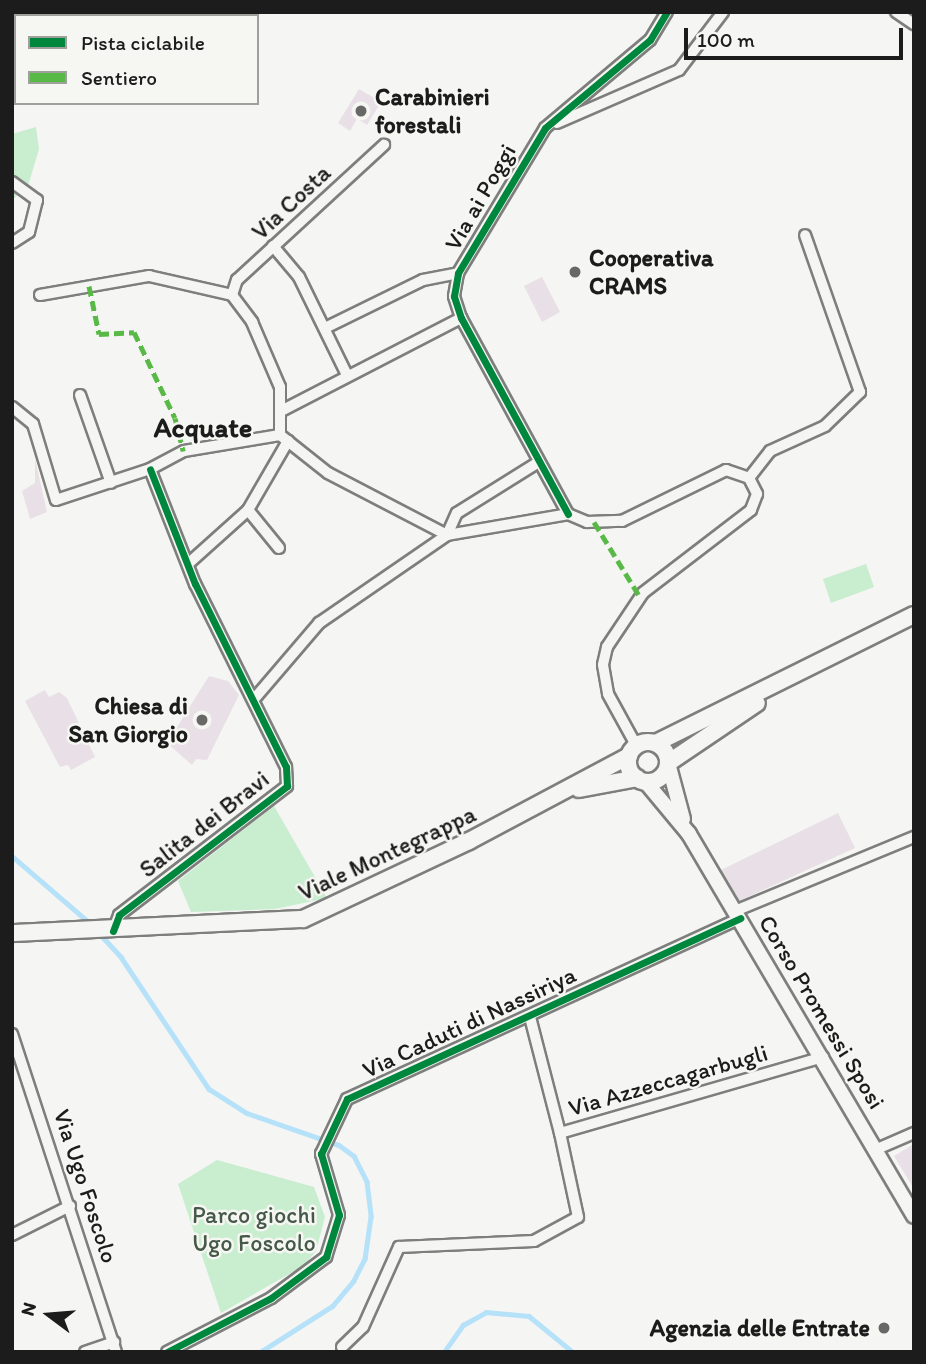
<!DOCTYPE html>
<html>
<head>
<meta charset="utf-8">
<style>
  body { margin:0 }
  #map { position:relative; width:926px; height:1364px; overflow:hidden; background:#f5f5f3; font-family:Itim,sans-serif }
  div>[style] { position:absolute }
  .green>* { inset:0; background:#c8edcf }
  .stream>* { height:4.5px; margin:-2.25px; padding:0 2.25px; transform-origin:2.25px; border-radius:2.25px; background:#b5e1f9 }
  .building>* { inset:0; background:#e8e0e6 }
  .roads { filter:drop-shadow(2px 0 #7e7e7d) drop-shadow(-2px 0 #7e7e7d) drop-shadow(0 2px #7e7e7d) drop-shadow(0 -2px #7e7e7d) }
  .minor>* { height:10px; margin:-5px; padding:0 5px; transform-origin:5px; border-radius:5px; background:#f5f5f3 }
  .tertiary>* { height:14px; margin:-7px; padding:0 7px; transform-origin:7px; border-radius:7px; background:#f5f5f3 }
  .secondary>* { height:16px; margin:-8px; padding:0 8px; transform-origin:8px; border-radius:8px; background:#f5f5f3 }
  .secondary>.ring { margin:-8px; padding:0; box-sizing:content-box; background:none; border:16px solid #f5f5f3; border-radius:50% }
  .quiet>* { height:5px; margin-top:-2.5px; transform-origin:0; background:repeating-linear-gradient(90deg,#58b947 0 10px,transparent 0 15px) }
  .cycleway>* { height:7px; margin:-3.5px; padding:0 3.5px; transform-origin:3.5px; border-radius:3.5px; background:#00873e }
  .dots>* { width:19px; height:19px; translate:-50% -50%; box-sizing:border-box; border:4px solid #f6f6f2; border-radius:50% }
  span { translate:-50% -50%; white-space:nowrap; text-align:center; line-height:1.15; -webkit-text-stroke:5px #f6f6f2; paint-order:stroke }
  .poi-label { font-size:24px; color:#1c1c1c; font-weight:700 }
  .left { translate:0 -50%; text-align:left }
  .right { translate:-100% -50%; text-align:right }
  .street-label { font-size:24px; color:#1c1c1c }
  .park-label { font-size:24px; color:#455949 }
  .quarter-label { font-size:28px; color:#1c1c1c; font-weight:700 }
  .frame { position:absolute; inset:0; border:14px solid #1c1c1c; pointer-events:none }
  .legend { position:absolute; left:14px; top:14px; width:245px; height:91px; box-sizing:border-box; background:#f6f6f2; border:2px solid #9f9f9c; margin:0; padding:9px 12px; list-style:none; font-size:21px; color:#1c1c1c }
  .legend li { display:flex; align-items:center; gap:14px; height:35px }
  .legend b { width:35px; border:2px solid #9f9f9c }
  .north { position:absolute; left:14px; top:1280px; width:70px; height:70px; -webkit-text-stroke:5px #f6f6f2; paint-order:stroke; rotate:286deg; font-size:19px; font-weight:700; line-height:28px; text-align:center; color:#1c1c1c }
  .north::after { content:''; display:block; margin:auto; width:24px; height:32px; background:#1c1c1c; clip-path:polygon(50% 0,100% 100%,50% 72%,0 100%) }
  .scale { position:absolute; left:684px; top:28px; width:219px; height:32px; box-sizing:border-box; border:4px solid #1c1c1c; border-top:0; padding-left:9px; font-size:21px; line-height:24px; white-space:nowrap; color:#1c1c1c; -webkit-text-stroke:5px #f6f6f2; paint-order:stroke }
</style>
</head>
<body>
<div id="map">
  <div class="green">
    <div style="clip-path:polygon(36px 127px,39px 149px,28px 186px,12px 200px,12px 134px)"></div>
    <div style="clip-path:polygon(866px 564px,874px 587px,831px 603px,823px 579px)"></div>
    <div style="clip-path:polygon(274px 806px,327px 898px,275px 909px,191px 912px,178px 881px)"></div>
    <div style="clip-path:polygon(217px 1160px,314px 1187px,325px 1217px,316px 1251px,303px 1266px,221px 1313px,178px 1184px)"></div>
  </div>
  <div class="stream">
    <div style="left:12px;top:856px;width:104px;rotate:40.7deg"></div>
    <div style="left:99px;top:933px;width:33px;rotate:47deg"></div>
    <div style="left:121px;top:957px;width:159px;rotate:56.3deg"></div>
    <div style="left:209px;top:1089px;width:45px;rotate:32.3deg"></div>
    <div style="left:247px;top:1113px;width:97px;rotate:19.2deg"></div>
    <div style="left:339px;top:1145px;width:19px;rotate:36deg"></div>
    <div style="left:354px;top:1156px;width:29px;rotate:63deg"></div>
    <div style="left:367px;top:1182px;width:35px;rotate:83deg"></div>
    <div style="left:371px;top:1217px;width:42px;rotate:98.1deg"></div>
    <div style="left:365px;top:1259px;width:25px;rotate:117deg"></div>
    <div style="left:354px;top:1281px;width:33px;rotate:130deg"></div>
    <div style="left:333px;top:1306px;width:85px;rotate:147.4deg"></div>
    <div style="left:444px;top:1352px;width:33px;rotate:-55deg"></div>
    <div style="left:463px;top:1325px;width:26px;rotate:-29deg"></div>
    <div style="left:486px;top:1312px;width:43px;rotate:5.3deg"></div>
    <div style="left:529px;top:1316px;width:57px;rotate:39.3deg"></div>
  </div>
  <div class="building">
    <div style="clip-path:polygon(359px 89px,381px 102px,367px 125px,357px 119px,350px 131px,338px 123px)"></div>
    <div style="clip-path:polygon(542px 277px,560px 312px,542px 322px,524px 286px)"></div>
    <div style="clip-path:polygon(35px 459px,47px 512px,30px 519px,22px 491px,35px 483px)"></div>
    <div style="clip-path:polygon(209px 676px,228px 681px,239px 695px,207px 760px,196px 759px,192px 765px,167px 743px)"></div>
    <div style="clip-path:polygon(45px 690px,49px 697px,59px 692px,67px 698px,95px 757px,71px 770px,68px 765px,60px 767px,25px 701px)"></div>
    <div style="clip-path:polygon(838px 813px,855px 848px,739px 901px,721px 870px)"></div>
    <div style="clip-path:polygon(914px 1144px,914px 1189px,894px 1156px)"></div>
  </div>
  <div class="roads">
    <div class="minor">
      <div style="left:896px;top:12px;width:22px;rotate:34deg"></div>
      <div style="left:12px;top:56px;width:4px"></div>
      <div style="left:557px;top:123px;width:133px;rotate:-23.5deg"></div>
      <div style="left:679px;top:70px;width:73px;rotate:-52.8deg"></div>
      <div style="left:12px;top:182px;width:31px;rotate:36deg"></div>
      <div style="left:37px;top:200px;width:33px;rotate:104deg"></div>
      <div style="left:29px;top:232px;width:20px;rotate:147deg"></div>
      <div style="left:273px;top:246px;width:40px;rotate:50deg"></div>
      <div style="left:299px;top:277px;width:107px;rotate:63.9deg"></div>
      <div style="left:40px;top:295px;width:111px;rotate:-9.9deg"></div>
      <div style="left:149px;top:276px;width:85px;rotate:12.9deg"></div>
      <div style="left:232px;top:295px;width:34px;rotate:53deg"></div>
      <div style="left:252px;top:322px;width:71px;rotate:66.7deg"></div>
      <div style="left:280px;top:387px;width:48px;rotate:90deg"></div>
      <div style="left:232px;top:295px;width:16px;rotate:-72deg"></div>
      <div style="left:237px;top:280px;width:200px;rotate:-42.6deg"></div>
      <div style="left:325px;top:328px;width:109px;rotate:-26.1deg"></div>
      <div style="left:423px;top:280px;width:36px;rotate:-11deg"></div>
      <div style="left:80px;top:395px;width:93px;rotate:70.6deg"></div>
      <div style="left:12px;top:407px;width:27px;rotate:39deg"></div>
      <div style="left:33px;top:424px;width:79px;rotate:73.2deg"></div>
      <div style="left:56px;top:500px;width:99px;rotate:-18.3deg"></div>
      <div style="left:150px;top:469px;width:38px;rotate:-28deg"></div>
      <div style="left:184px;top:451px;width:97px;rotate:-9.5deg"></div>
      <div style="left:281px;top:411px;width:203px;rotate:-27.3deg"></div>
      <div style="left:280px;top:435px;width:61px;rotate:38.4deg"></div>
      <div style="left:328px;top:473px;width:134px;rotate:27.5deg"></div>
      <div style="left:749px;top:478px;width:34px;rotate:-52deg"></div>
      <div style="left:770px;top:451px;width:60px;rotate:-24.4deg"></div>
      <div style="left:825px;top:426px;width:49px;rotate:-44.2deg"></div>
      <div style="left:860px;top:392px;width:166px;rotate:-109.3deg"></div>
      <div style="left:248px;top:510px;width:49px;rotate:50.8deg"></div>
      <div style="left:568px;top:514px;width:223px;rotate:-118.6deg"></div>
      <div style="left:461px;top:318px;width:23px;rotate:-108deg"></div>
      <div style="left:454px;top:296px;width:23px;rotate:-80deg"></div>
      <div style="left:458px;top:273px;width:169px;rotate:-59deg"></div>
      <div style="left:545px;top:128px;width:137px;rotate:-40deg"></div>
      <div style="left:650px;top:40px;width:33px;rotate:-59deg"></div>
      <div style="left:568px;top:514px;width:21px;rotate:23deg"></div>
      <div style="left:587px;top:522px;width:35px;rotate:-2deg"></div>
      <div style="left:622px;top:521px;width:116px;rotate:-26.1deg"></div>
      <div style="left:726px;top:470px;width:24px;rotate:19deg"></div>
      <div style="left:749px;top:478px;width:18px;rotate:63deg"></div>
      <div style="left:757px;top:494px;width:17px;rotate:111deg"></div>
      <div style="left:751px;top:510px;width:136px;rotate:142.5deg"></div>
      <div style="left:643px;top:593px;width:65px;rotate:123.7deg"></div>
      <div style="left:607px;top:647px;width:18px;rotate:103deg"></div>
      <div style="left:603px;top:665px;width:29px;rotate:80deg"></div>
      <div style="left:608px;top:694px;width:58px;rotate:61.2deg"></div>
      <div style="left:447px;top:535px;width:24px;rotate:-66deg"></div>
      <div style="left:457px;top:513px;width:94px;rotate:-32deg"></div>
      <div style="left:189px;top:563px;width:79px;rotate:-41.9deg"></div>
      <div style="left:248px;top:510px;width:80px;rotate:-59.9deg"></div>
      <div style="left:255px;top:698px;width:99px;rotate:-49.5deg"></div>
      <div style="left:319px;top:623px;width:155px;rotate:-34.5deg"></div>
      <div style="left:447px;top:535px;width:123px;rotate:-9.8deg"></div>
      <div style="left:735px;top:911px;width:194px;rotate:-22.5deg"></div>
      <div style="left:113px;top:931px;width:17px;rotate:-69deg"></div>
      <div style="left:119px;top:915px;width:212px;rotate:-37.5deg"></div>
      <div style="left:287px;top:786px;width:19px;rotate:-93deg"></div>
      <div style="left:286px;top:767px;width:204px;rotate:-116.4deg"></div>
      <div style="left:195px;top:584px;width:123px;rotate:-111.4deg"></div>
      <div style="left:530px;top:1017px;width:120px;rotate:75.5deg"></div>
      <div style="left:560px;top:1133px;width:274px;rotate:-16.1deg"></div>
      <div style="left:12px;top:1034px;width:335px;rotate:71.9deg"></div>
      <div style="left:877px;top:1149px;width:40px;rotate:-23.4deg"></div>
      <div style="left:12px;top:1235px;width:65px;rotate:-26.6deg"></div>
      <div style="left:342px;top:1347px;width:29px;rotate:-44deg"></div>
      <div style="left:363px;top:1327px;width:88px;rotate:-65.8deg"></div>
      <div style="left:399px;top:1247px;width:135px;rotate:-2.5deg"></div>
      <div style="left:534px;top:1241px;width:50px;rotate:-28.6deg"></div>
      <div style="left:578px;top:1217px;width:86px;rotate:-102.1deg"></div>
      <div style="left:85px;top:1352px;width:31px;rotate:-19deg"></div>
      <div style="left:167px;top:1352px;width:117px;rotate:-27.4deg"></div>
      <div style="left:271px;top:1298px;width:69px;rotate:-36.7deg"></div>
      <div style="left:326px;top:1257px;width:44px;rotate:-72.8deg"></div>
      <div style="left:339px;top:1215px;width:64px;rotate:-106.4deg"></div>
      <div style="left:321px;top:1154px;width:61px;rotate:-64.7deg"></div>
      <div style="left:347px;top:1099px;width:433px;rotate:-24.7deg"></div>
    </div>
    <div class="tertiary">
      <div style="left:668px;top:763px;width:58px;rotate:75deg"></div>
      <div style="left:645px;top:781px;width:69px;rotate:50.3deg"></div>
      <div style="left:689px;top:834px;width:443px;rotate:59.5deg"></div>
    </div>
    <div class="secondary">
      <div class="ring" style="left:628px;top:742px;width:24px;height:24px"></div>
      <div style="left:656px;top:743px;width:288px;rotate:-26.4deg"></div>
      <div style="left:668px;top:763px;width:107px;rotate:-34deg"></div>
      <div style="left:579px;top:789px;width:59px;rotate:-10.7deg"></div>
      <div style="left:12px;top:933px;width:291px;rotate:-2.8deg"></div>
      <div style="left:303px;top:919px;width:183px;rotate:-25.2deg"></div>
      <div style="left:469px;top:841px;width:181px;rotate:-28deg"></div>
    </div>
  </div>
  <div class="quiet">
    <div style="left:89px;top:286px;width:49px;rotate:78.2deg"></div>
    <div style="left:99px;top:334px;width:35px;rotate:-3deg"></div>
    <div style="left:134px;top:332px;width:95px;rotate:64.5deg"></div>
    <div style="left:175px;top:418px;width:34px;rotate:76deg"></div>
    <div style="left:594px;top:522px;width:88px;rotate:58.5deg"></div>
  </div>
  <div class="cycleway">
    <div style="left:568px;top:514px;width:223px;rotate:-118.6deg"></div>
    <div style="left:461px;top:318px;width:23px;rotate:-108deg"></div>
    <div style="left:454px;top:296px;width:23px;rotate:-80deg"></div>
    <div style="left:458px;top:273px;width:169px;rotate:-59deg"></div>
    <div style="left:545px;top:128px;width:137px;rotate:-40deg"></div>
    <div style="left:650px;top:40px;width:33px;rotate:-59deg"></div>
    <div style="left:113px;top:931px;width:17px;rotate:-69deg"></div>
    <div style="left:119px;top:915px;width:212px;rotate:-37.5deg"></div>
    <div style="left:287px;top:786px;width:19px;rotate:-93deg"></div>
    <div style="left:286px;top:767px;width:204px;rotate:-116.4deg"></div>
    <div style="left:195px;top:584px;width:123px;rotate:-111.4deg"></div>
    <div style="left:167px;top:1352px;width:117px;rotate:-27.4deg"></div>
    <div style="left:271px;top:1298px;width:69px;rotate:-36.7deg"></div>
    <div style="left:326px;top:1257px;width:44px;rotate:-72.8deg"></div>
    <div style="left:339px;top:1215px;width:64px;rotate:-106.4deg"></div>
    <div style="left:321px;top:1154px;width:61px;rotate:-64.7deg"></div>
    <div style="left:347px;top:1099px;width:433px;rotate:-24.7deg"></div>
  </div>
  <div class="dots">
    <div style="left:361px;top:111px;background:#686867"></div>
    <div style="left:575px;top:272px;background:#686867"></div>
    <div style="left:202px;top:720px;background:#686867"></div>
    <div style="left:884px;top:1328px;background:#686867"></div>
  </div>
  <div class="poi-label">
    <span class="left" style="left:375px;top:111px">Carabinieri<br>forestali</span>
    <span class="left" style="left:589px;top:272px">Cooperativa<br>CRAMS</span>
    <span class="right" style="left:188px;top:720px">Chiesa di<br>San Giorgio</span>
    <span class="right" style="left:870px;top:1328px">Agenzia delle Entrate</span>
  </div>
  <div class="street-label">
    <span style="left:480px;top:197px;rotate:-60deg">Via ai Poggi</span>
    <span style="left:291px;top:202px;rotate:-43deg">Via Costa</span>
    <span style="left:204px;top:824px;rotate:-38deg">Salita dei Bravi</span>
    <span style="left:387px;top:853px;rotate:-25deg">Viale Montegrappa</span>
    <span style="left:822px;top:1012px;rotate:59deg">Corso Promessi Sposi</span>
    <span style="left:469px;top:1022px;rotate:-25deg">Via Caduti di Nassiriya</span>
    <span style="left:668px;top:1080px;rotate:-16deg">Via Azzeccagarbugli</span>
    <span style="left:86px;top:1186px;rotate:72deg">Via Ugo Foscolo</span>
  </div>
  <div class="park-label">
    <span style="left:254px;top:1229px">Parco giochi<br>Ugo Foscolo</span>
  </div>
  <div class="quarter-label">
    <span style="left:203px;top:427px">Acquate</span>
  </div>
  <div class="frame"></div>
  <ul class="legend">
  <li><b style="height:9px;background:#00873e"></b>Pista ciclabile</li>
  <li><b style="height:9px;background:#58b947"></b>Sentiero</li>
  </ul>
  <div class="north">N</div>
  <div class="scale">100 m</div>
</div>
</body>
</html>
